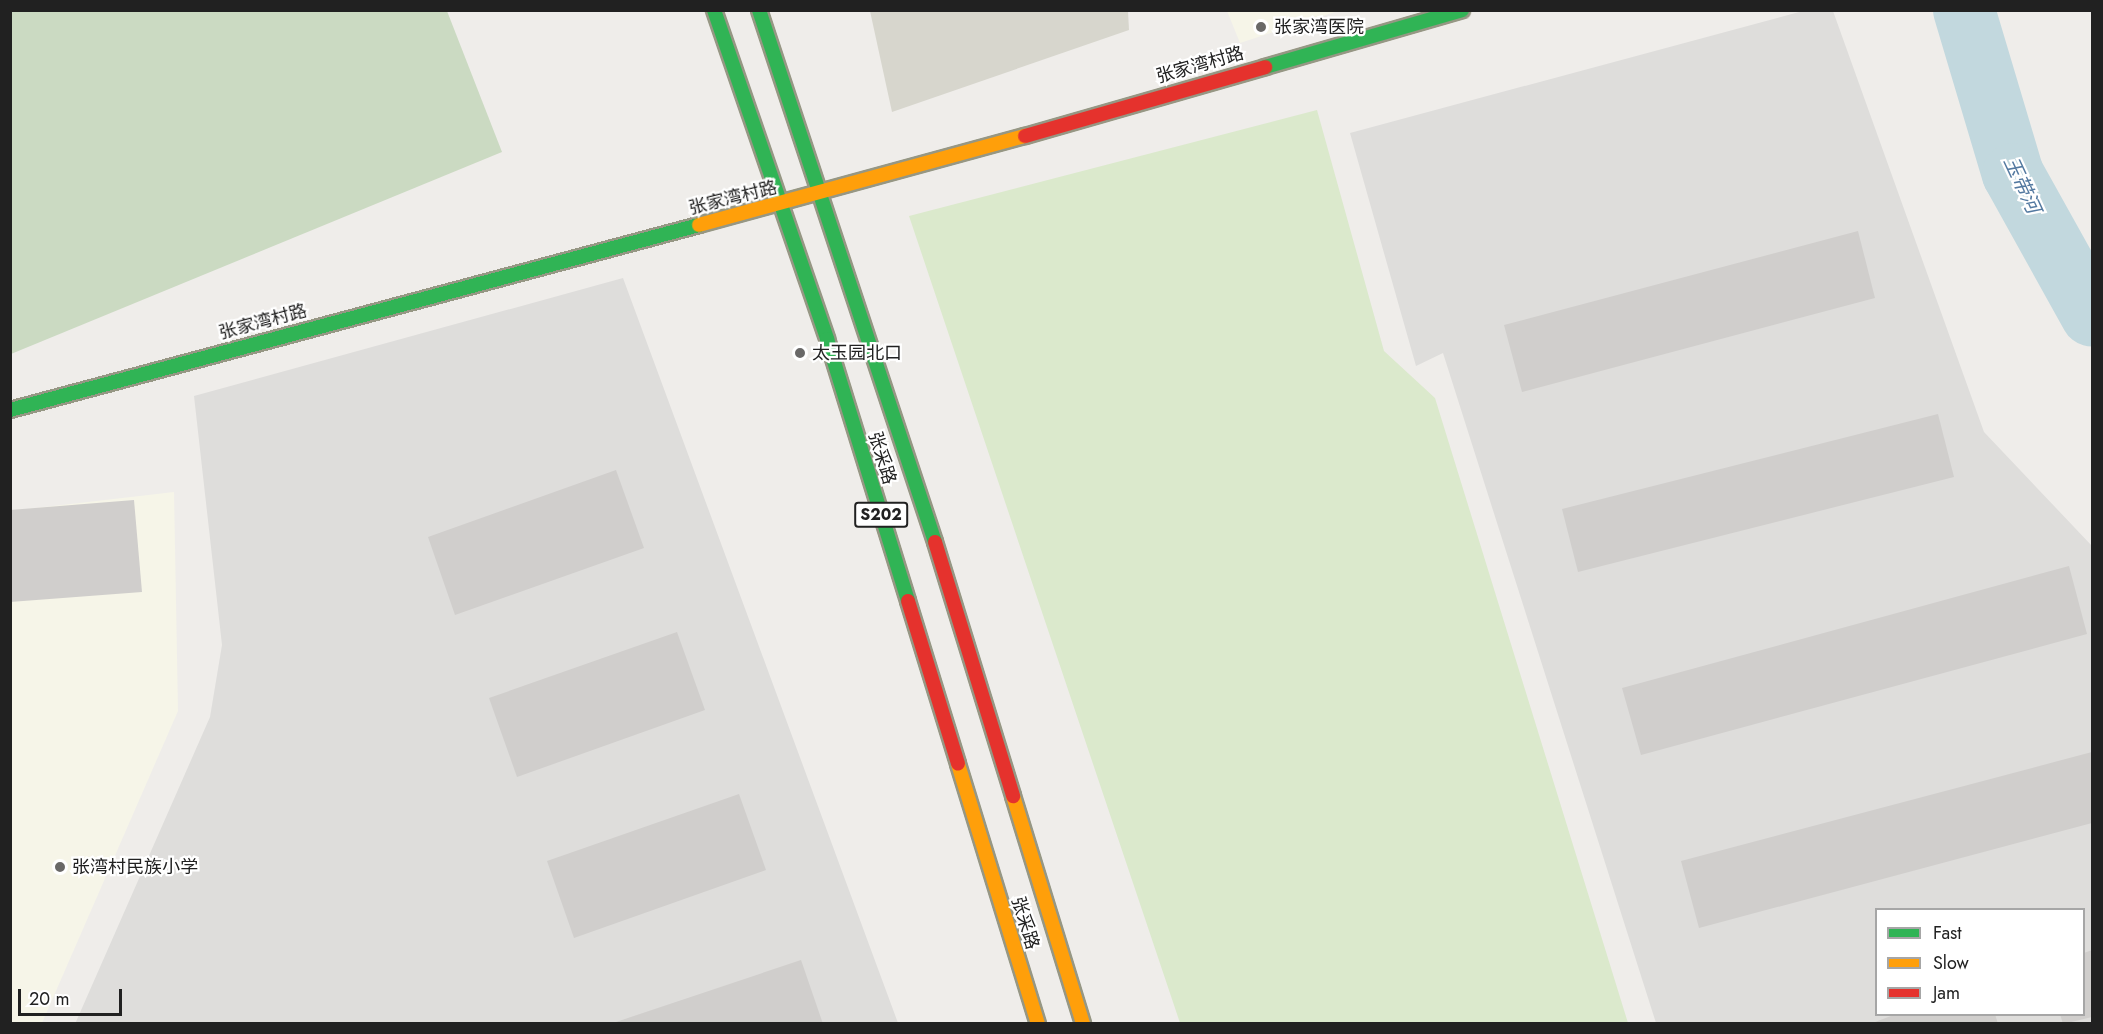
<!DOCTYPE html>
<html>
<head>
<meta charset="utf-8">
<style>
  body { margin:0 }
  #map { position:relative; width:2103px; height:1034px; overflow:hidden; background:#efedea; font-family:Jost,"Noto Sans SC",sans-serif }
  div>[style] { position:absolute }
  .residential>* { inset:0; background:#dedddb }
  .education>* { inset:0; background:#f6f5e8 }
  .construction>* { inset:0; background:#d7d6cd }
  .grass>* { inset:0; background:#dbe9cc }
  .forest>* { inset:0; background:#cbdac2 }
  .river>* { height:62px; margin:-31px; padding:0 31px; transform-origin:31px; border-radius:31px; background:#c2d8de }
  .building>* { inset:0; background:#d0cecc }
  .roads { filter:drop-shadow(2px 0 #969784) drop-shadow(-2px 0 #969784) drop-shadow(0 2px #969784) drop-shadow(0 -2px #969784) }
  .fast>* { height:14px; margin:-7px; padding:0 7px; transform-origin:7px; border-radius:7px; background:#30b455 }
  .slow>* { height:14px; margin:-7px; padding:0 7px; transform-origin:7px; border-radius:7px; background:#ff9f0a }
  .jam>* { height:14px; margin:-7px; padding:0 7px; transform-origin:7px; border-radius:7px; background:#e5322d }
  .dots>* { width:16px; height:16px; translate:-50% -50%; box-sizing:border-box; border:3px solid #fff; border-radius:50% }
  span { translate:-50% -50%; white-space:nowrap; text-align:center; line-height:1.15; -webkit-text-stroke:4.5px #fff; paint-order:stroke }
  .shield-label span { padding:2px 4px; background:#fff; border:2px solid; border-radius:4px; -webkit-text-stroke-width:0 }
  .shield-label { font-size:16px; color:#212121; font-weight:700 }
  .poi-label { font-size:18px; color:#212121 }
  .left { translate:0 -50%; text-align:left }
  .street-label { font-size:18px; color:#212121 }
  .water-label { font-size:20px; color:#5379a0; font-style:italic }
  .frame { position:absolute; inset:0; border:12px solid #212121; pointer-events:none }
  .legend { position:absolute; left:1875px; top:908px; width:210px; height:108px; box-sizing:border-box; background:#fff; border:2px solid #a6a6a6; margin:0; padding:8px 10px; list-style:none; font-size:18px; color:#212121 }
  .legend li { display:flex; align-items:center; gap:12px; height:30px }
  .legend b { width:30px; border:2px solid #a6a6a6 }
  .scale { position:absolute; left:18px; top:989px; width:104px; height:27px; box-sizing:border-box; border:3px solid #212121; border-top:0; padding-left:8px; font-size:18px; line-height:21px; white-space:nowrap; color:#212121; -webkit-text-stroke:4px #fff; paint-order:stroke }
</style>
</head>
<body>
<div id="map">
  <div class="residential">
    <div style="clip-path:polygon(evenodd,1803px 11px,1833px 11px,1984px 432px,2092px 546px,2092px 1023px,1656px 1023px,1443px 353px,1416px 366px,1350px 133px,1803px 11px,1876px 910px,2084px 910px,2084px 1014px,1876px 1014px,1876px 910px)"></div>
    <div style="clip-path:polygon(623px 278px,898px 1023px,75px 1024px,210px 717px,222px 645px,194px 396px)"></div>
  </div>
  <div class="education">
    <div style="clip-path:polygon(1227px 11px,1338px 11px,1240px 43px)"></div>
    <div style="clip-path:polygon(174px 492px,178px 711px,42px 1023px,11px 1023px,10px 511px)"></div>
  </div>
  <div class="construction">
    <div style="clip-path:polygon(870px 11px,1128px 11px,1129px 30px,892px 112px)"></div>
  </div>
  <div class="grass">
    <div style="clip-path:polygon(1317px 110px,1384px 351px,1435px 398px,1628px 1023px,1180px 1023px,909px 216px)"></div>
  </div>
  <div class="forest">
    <div style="clip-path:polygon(11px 10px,447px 11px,502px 152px,11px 354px)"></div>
  </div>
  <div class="river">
    <div style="left:1964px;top:10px;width:171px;rotate:73.4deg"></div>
    <div style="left:2013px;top:174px;width:162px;rotate:60.9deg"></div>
  </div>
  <div class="building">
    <div style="clip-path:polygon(1858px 231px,1875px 298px,1522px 392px,1504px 325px)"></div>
    <div style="clip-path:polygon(1938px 414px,1954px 477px,1578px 572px,1562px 509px)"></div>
    <div style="clip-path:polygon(616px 470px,644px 548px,455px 615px,428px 537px)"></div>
    <div style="clip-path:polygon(134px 500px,142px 592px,10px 602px,10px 510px)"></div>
    <div style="clip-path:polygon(2069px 566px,2087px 634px,1641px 755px,1622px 688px)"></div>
    <div style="clip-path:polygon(677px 632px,705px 710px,517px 777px,489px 698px)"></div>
    <div style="clip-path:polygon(2092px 752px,2092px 823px,1699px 928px,1681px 861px)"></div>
    <div style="clip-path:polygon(739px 794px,766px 870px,574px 938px,547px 861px)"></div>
    <div style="clip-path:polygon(2092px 950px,2092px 1017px,2063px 1024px,2060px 1014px,2084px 1014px,2084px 953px)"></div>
    <div style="clip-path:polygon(801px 960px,823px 1024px,613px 1024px,613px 1023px)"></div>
    <div style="clip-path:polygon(1896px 1014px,1995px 1014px,1998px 1024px,1870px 1024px)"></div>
  </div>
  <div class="roads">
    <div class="fast">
      <div style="left:714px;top:10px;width:348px;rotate:71deg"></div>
      <div style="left:827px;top:339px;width:274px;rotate:72.8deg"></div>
      <div style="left:759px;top:10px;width:560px;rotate:71.69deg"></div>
      <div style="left:1265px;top:67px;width:205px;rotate:-16.1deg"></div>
      <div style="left:10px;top:410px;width:713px;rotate:-15.03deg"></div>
    </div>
    <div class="slow">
      <div style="left:699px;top:225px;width:338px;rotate:-15.3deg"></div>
      <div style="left:958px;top:764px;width:272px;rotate:72.9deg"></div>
      <div style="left:1013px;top:796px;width:239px;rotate:72.9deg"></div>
    </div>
    <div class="jam">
      <div style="left:1025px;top:136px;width:250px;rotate:-16deg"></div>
      <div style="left:935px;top:542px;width:266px;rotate:72.9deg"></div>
      <div style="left:908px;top:601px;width:170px;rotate:72.9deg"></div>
    </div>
  </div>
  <div class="dots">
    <div style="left:1261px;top:27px;background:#696867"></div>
    <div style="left:800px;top:353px;background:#696867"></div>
    <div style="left:60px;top:867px;background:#696867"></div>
  </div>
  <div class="shield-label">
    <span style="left:881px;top:515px">S202</span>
  </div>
  <div class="poi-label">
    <span class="left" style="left:1274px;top:27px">张家湾医院</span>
    <span class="left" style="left:812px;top:353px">太玉园北口</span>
    <span class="left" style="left:72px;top:867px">张湾村民族小学</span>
  </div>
  <div class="street-label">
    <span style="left:1200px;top:65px;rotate:-16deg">张家湾村路</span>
    <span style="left:733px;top:198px;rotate:-14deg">张家湾村路</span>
    <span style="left:263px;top:322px;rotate:-15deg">张家湾村路</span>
    <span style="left:882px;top:458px;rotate:73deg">张采路</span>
    <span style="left:1025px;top:923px;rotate:73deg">张采路</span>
  </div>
  <div class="water-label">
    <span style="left:2022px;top:185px;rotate:65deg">玉带河</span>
  </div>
  <div class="frame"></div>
  <ul class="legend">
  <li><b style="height:8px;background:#30b455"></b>Fast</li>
  <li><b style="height:8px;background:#ff9f0a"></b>Slow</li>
  <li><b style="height:8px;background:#e5322d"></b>Jam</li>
  </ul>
  <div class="scale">20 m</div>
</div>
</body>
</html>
